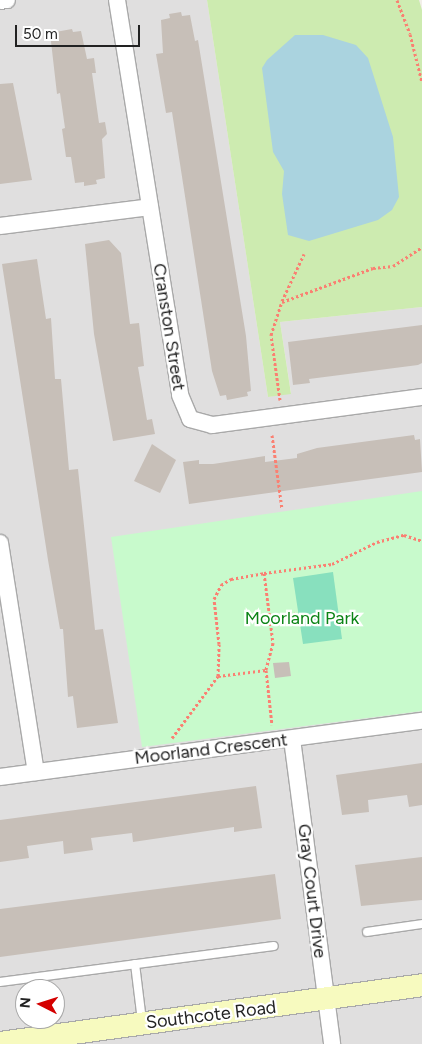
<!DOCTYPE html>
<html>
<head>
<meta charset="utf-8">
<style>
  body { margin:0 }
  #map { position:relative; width:422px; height:1044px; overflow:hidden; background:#f2efe9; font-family:Figtree,sans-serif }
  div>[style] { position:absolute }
  .residential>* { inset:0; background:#e0dfdf }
  .grass>* { inset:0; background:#cdebb0 }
  .park>* { inset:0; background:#c8facc }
  .pitch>* { inset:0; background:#88e0be }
  .water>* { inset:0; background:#aad3df }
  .building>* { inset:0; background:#c7bfb8 }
  .path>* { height:3px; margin-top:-1.5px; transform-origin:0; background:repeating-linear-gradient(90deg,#fa8072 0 2.5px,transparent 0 5px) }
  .roads { filter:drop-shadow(1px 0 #a9a9a9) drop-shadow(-1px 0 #a9a9a9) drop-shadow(0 1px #a9a9a9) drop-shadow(0 -1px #a9a9a9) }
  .service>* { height:8px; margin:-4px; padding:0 4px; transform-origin:4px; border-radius:4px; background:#fff }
  .minor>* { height:16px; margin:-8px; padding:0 8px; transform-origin:8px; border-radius:8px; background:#fff }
  .secondary>* { height:22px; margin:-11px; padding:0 11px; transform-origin:11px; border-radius:11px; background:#f7fabf }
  span { translate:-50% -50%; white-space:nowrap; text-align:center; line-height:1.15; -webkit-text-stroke:4.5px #fff; paint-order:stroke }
  .street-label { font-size:18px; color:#222 }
  .park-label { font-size:18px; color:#0c8416 }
  .north { position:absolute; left:15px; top:979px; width:50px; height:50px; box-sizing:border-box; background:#fff; border:1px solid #a7a7a7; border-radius:50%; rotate:275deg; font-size:14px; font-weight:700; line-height:20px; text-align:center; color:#222 }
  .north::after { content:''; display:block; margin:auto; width:18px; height:22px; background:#d40000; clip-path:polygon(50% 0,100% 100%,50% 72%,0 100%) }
  .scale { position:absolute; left:15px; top:25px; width:125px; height:22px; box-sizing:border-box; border:2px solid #222; border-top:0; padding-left:6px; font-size:15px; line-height:18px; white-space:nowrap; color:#222; -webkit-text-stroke:4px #fff; paint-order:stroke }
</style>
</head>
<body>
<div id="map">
  <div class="residential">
    <div style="clip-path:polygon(evenodd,0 0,207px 0,268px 397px,291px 393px,280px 322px,422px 307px,422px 1044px,0 1044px,0 0,25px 989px,55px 989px,55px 1019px,25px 1019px,25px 989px)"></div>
  </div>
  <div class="grass">
    <div style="clip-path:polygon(207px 0,419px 0,422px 10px,422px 307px,280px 322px,291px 394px,268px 397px)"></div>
  </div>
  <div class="park">
    <div style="clip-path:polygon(422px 491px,422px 711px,142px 747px,111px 537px)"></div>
  </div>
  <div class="pitch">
    <div style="clip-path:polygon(333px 572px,342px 639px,303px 644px,293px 578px)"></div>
  </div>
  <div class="water">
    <div style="clip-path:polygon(295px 35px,323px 35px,356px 45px,368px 58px,393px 137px,399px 197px,392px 210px,378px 220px,309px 241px,288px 235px,282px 194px,284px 171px,273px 152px,262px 68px,267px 60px)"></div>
  </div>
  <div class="building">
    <div style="clip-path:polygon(181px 12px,182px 16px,190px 15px,195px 41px,198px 40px,246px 336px,251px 391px,247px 392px,248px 396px,227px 400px,226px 395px,220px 396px,212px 371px,172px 112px,166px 113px,156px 54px,163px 53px,161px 20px,170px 18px,169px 14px)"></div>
    <div style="clip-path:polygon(72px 29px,73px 32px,81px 31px,87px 59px,94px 58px,96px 73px,92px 73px,99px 123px,105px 122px,107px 134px,102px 139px,105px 178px,96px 180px,97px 184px,84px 186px,84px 182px,75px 183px,71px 157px,66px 157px,62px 129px,65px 128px,60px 93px,57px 94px,50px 33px)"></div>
    <div style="clip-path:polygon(13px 83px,32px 180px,0 184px,0 84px)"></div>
    <div style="clip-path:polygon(109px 240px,121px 253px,130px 324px,139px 323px,144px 366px,138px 367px,147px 420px,152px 419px,155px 434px,113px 441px,94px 334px,85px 244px)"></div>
    <div style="clip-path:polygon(37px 259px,46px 319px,51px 318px,55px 379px,61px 379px,69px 470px,78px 469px,95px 630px,103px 629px,118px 723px,77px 728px,73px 696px,68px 697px,63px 629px,60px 629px,48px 560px,2px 264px)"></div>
    <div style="clip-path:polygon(422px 325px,422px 363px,418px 365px,309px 379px,310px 383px,293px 385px,288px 342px)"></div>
    <div style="clip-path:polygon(414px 435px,415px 440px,420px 439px,422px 472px,189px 504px,183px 462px,199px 460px,199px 464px,213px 464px,265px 456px,265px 462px,297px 458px,297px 454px,317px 448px)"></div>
    <div style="clip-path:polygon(152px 444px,176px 460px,160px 493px,134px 481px)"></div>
    <div style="clip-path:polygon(289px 662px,291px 676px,275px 678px,273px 663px)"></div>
    <div style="clip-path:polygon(422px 763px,422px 805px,409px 807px,407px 795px,368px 800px,369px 812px,342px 815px,336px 775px)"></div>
    <div style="clip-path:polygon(256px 786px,262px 828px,234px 832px,234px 827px,133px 842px,132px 833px,91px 838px,93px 850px,64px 854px,63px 841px,27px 846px,29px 858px,0 862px,0 820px)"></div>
    <div style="clip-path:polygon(422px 857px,422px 900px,361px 906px,355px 865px)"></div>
    <div style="clip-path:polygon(275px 874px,281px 919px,0 957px,0 909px)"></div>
  </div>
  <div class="path">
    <div style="left:397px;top:0;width:36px;rotate:69deg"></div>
    <div style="left:410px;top:34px;width:49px;rotate:76deg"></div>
    <div style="left:282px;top:301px;width:52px;rotate:-64.9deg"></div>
    <div style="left:280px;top:400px;width:66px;rotate:-97.9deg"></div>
    <div style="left:271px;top:335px;width:35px;rotate:-72deg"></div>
    <div style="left:282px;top:302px;width:97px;rotate:-20.5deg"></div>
    <div style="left:373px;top:268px;width:20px;rotate:-6deg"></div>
    <div style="left:393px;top:266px;width:35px;rotate:-33deg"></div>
    <div style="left:272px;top:435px;width:75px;rotate:82.3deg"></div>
    <div style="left:264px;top:573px;width:71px;rotate:82.7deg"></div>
    <div style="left:273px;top:643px;width:28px;rotate:105deg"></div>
    <div style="left:266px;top:670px;width:55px;rotate:83.8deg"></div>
    <div style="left:270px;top:618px;width:25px;rotate:-14deg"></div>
    <div style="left:218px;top:676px;width:48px;rotate:-7.1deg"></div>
    <div style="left:172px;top:738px;width:77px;rotate:-53.4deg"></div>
    <div style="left:218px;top:676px;width:32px;rotate:-88deg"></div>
    <div style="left:219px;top:644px;width:45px;rotate:-96.3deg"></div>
    <div style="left:214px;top:599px;width:16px;rotate:-63deg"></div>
    <div style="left:221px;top:585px;width:12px;rotate:-31deg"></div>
    <div style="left:231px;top:579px;width:34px;rotate:-10deg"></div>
    <div style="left:264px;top:573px;width:69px;rotate:-7.5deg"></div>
    <div style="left:332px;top:564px;width:50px;rotate:-26.1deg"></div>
    <div style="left:377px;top:542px;width:28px;rotate:-15deg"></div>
    <div style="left:404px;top:535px;width:19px;rotate:18deg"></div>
  </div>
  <div class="roads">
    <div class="service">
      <div style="left:367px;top:932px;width:56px;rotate:-8.3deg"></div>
      <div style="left:135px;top:964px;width:57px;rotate:83deg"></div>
      <div style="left:0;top:982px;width:276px;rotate:-7.5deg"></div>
    </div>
    <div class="minor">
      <div style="left:117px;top:0;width:400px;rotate:80.9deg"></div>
      <div style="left:180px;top:395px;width:26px;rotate:67deg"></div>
      <div style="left:190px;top:419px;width:23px;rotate:15deg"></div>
      <div style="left:212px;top:425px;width:212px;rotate:-7.6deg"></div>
      <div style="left:0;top:1px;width:7px;rotate:-8deg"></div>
      <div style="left:0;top:226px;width:151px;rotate:-7.2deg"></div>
      <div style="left:0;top:543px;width:232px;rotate:81.1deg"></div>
      <div style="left:292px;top:739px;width:308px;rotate:82.5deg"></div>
      <div style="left:0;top:777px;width:426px;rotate:-7.6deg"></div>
    </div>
    <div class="secondary">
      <div style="left:0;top:1043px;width:426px;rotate:-7.8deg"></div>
    </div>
  </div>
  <div class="street-label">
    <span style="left:169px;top:327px;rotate:81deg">Cranston Street</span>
    <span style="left:211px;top:749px;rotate:-7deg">Moorland Crescent</span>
    <span style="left:312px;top:891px;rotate:83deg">Gray Court Drive</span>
    <span style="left:211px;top:1015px;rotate:-7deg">Southcote Road</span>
  </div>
  <div class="park-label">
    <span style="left:302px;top:618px">Moorland Park</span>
  </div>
  <div class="north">N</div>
  <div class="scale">50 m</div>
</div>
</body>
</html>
